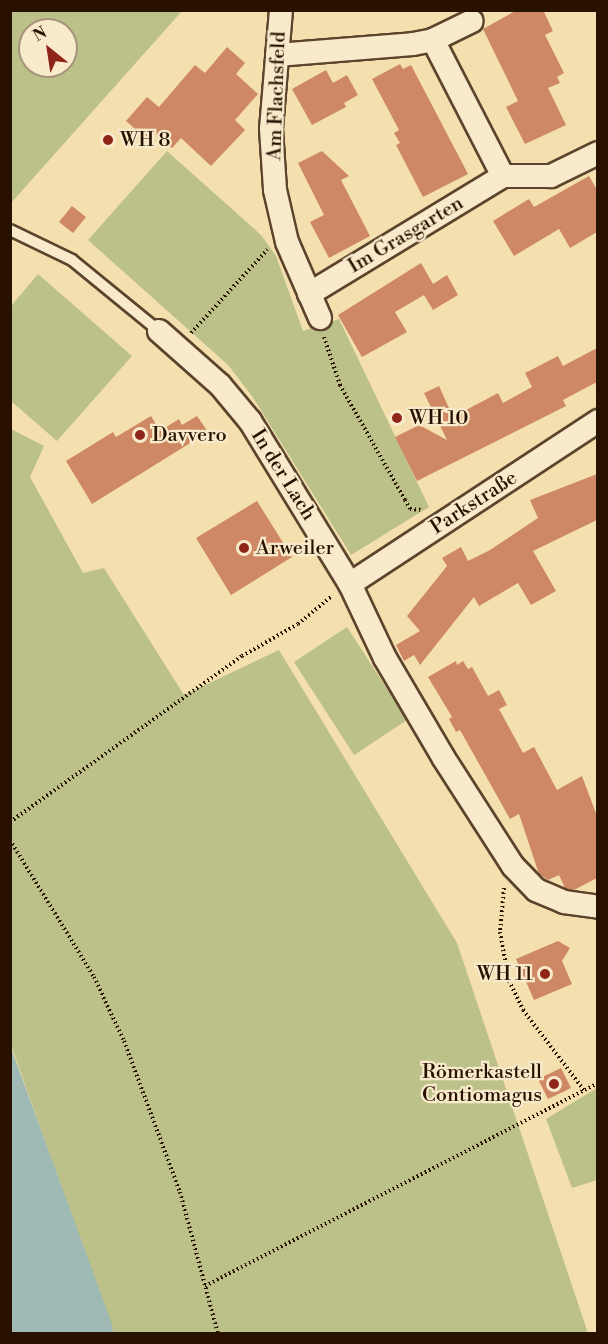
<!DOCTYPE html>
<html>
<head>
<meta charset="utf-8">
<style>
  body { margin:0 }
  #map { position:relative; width:608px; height:1344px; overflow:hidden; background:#f4dfaf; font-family:"Libre Bodoni",serif }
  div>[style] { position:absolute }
  .green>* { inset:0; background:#bcc18a }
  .water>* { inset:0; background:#9fbab4 }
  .building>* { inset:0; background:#ce8864 }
  .path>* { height:4px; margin-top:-2px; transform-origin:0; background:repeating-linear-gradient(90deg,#291100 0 1.5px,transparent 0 4.5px) }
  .roads { filter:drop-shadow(2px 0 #5c442c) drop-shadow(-2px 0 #5c442c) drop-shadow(0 2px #5c442c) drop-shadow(0 -2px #5c442c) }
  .service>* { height:10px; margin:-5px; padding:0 5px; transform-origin:5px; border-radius:5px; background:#f8eacb }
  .minor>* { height:22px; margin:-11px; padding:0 11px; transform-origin:11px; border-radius:11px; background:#f8eacb }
  .dots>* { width:16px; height:16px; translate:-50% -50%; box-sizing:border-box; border:3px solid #f8eacb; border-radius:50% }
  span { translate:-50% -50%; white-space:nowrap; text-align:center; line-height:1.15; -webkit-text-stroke:4.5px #f8eacb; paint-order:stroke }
  .street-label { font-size:20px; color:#291100 }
  .poi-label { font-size:20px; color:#291100 }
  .left { translate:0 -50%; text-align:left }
  .right { translate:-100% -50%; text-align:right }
  .frame { position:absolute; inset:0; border:12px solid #291100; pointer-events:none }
  .north { position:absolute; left:18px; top:18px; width:60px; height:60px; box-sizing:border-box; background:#f8eacb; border:2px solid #a5937a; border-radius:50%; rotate:330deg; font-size:16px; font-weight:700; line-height:24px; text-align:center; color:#291100 }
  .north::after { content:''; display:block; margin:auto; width:21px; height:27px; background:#8f2418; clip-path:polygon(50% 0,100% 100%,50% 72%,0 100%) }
</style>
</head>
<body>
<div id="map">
  <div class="green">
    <div style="clip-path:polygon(evenodd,11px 10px,182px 11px,11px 203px,10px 202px,11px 10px,30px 30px,66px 30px,66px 66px,30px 66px,30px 30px)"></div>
    <div style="clip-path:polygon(167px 151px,261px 235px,276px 256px,303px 331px,339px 319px,429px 507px,351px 555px,252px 396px,228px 365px,88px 240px)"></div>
    <div style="clip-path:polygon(38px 274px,132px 356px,57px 441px,11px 401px,11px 306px)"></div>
    <div style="clip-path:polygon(11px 429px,44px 446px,30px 477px,83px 573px,104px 568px,184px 695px,279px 650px,457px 943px,588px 1333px,113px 1333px,11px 1045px)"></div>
    <div style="clip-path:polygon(347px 627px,407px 720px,354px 755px,294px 662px)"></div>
    <div style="clip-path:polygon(597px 1088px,597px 1180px,572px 1188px,546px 1119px)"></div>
  </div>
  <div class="water">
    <div style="clip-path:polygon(10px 1045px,112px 1324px,113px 1333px,11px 1333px)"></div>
  </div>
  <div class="building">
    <div style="clip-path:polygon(517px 10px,543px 10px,553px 31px,545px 35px,564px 73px,557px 77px,560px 83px,548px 88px,566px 125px,525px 144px,506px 107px,518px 101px,483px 29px)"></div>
    <div style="clip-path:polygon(227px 47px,245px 63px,236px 74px,258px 94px,235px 120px,245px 130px,211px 166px,181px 138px,172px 148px,156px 133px,149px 141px,126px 121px,147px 97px,159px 107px,195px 65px,205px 73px)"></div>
    <div style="clip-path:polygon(400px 64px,403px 69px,411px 65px,468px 174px,423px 197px,396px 145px,400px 143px,394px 133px,399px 130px,372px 79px)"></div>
    <div style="clip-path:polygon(326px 70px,333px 83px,347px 75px,358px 95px,344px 103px,346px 107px,312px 125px,292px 89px)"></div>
    <div style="clip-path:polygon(322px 151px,349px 176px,341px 180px,370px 236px,329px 258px,310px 222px,324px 215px,298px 163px)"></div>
    <div style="clip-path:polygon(589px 176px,597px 190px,597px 232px,570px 248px,559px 229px,514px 256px,493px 221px,529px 199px,534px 207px)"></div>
    <div style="clip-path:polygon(72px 206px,86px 217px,73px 233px,59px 222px)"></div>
    <div style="clip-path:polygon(421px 263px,433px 284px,447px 275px,458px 295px,433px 310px,424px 295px,395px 312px,407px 332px,362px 357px,338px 315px)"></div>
    <div style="clip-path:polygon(597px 348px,597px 382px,563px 400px,566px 406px,417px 481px,395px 437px,419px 425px,447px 440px,424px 393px,439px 386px,453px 417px,498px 393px,503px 403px,532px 387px,525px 373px,558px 356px,563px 366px)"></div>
    <div style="clip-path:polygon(151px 416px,160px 431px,179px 419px,182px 425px,197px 416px,208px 432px,92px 504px,66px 461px,113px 432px,116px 437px)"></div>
    <div style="clip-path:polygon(597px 474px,597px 520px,533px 551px,556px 591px,531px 605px,518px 583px,479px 606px,474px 597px,420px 665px,414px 655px,404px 661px,396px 645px,420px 631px,407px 616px,447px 566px,442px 558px,461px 547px,468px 561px,490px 550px,538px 518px,530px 500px)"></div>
    <div style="clip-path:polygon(257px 501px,292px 557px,231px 595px,196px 538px)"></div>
    <div style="clip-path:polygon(456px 661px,457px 665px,463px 661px,468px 669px,472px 667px,488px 696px,499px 690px,507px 705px,499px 709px,523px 753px,534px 747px,557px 790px,582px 776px,597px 816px,597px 878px,574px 890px,565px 888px,559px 875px,548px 880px,539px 874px,519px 814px,510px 819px,460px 730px,456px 732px,449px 719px,452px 717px,428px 677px)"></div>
    <div style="clip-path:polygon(558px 941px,570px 948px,562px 961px,572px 984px,534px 1000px,516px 959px)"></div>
    <div style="clip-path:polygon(561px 1068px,571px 1088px,548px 1099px,538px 1079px)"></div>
  </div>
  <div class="path">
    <div style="left:191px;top:333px;width:113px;rotate:-47.5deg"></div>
    <div style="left:324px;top:337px;width:51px;rotate:71.6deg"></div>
    <div style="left:340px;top:385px;width:132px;rotate:60.5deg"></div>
    <div style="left:405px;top:500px;width:10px;rotate:61deg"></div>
    <div style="left:410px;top:509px;width:12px;rotate:5deg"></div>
    <div style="left:10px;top:822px;width:285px;rotate:-35.6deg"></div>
    <div style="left:242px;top:656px;width:64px;rotate:-29.7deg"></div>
    <div style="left:298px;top:624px;width:44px;rotate:-39.5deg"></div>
    <div style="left:10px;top:840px;width:161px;rotate:58.5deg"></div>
    <div style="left:94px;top:977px;width:71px;rotate:64.9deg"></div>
    <div style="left:124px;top:1041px;width:161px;rotate:69.7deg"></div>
    <div style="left:180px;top:1192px;width:147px;rotate:75deg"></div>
    <div style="left:504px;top:888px;width:44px;rotate:95.2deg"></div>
    <div style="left:500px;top:932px;width:50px;rotate:79.6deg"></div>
    <div style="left:509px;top:981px;width:32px;rotate:64deg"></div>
    <div style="left:523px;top:1010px;width:101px;rotate:52.7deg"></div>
    <div style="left:205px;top:1286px;width:442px;rotate:-27.3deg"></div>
  </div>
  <div class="roads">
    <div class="service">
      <div style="left:10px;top:230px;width:69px;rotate:25.8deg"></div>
      <div style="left:72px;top:260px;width:112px;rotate:39.2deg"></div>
    </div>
    <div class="minor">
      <div style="left:281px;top:10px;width:119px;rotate:94.8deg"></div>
      <div style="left:271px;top:129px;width:61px;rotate:86.2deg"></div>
      <div style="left:275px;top:190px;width:53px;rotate:77deg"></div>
      <div style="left:287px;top:242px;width:83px;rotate:66.5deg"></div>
      <div style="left:433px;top:40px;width:153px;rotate:62.8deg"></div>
      <div style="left:277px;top:55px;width:136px;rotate:-4.6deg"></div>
      <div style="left:413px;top:44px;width:20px;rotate:-11deg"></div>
      <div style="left:433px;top:40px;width:43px;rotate:-26deg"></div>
      <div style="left:309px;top:294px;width:227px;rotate:-31.3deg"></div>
      <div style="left:503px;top:176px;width:48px"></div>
      <div style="left:551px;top:176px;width:52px;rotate:-26.1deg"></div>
      <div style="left:159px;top:331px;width:81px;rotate:41.5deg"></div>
      <div style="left:220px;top:385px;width:47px;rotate:50.2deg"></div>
      <div style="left:250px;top:421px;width:191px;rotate:58.5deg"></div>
      <div style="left:350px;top:584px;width:82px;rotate:64.7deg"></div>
      <div style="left:385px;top:658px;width:115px;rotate:59.6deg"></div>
      <div style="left:443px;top:757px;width:130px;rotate:57.3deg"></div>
      <div style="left:513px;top:866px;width:33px;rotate:46deg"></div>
      <div style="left:536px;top:890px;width:30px;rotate:23deg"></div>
      <div style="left:564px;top:902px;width:34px;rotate:8deg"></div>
      <div style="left:350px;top:584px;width:297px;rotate:-33.3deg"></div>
    </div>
  </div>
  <div class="dots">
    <div style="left:108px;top:140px;background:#8f2418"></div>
    <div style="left:397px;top:418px;background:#8f2418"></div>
    <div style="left:140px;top:435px;background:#8f2418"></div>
    <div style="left:244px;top:548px;background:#8f2418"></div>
    <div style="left:545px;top:974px;background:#8f2418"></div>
    <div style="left:554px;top:1084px;background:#8f2418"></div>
  </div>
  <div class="street-label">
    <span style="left:277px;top:96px;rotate:-88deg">Am Flachsfeld</span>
    <span style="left:406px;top:235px;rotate:-31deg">Im Grasgarten</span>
    <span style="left:283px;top:475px;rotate:58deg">In der Lach</span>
    <span style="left:474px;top:503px;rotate:-33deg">Parkstraße</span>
  </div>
  <div class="poi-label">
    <span class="left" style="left:120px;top:140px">WH 8</span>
    <span class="left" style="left:409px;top:418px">WH 10</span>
    <span class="left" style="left:152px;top:435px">Davvero</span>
    <span class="left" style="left:256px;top:548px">Arweiler</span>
    <span class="right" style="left:533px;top:974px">WH 11</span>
    <span class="right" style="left:542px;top:1084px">Römerkastell<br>Contiomagus</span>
  </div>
  <div class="frame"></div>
  <div class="north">N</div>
</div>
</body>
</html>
